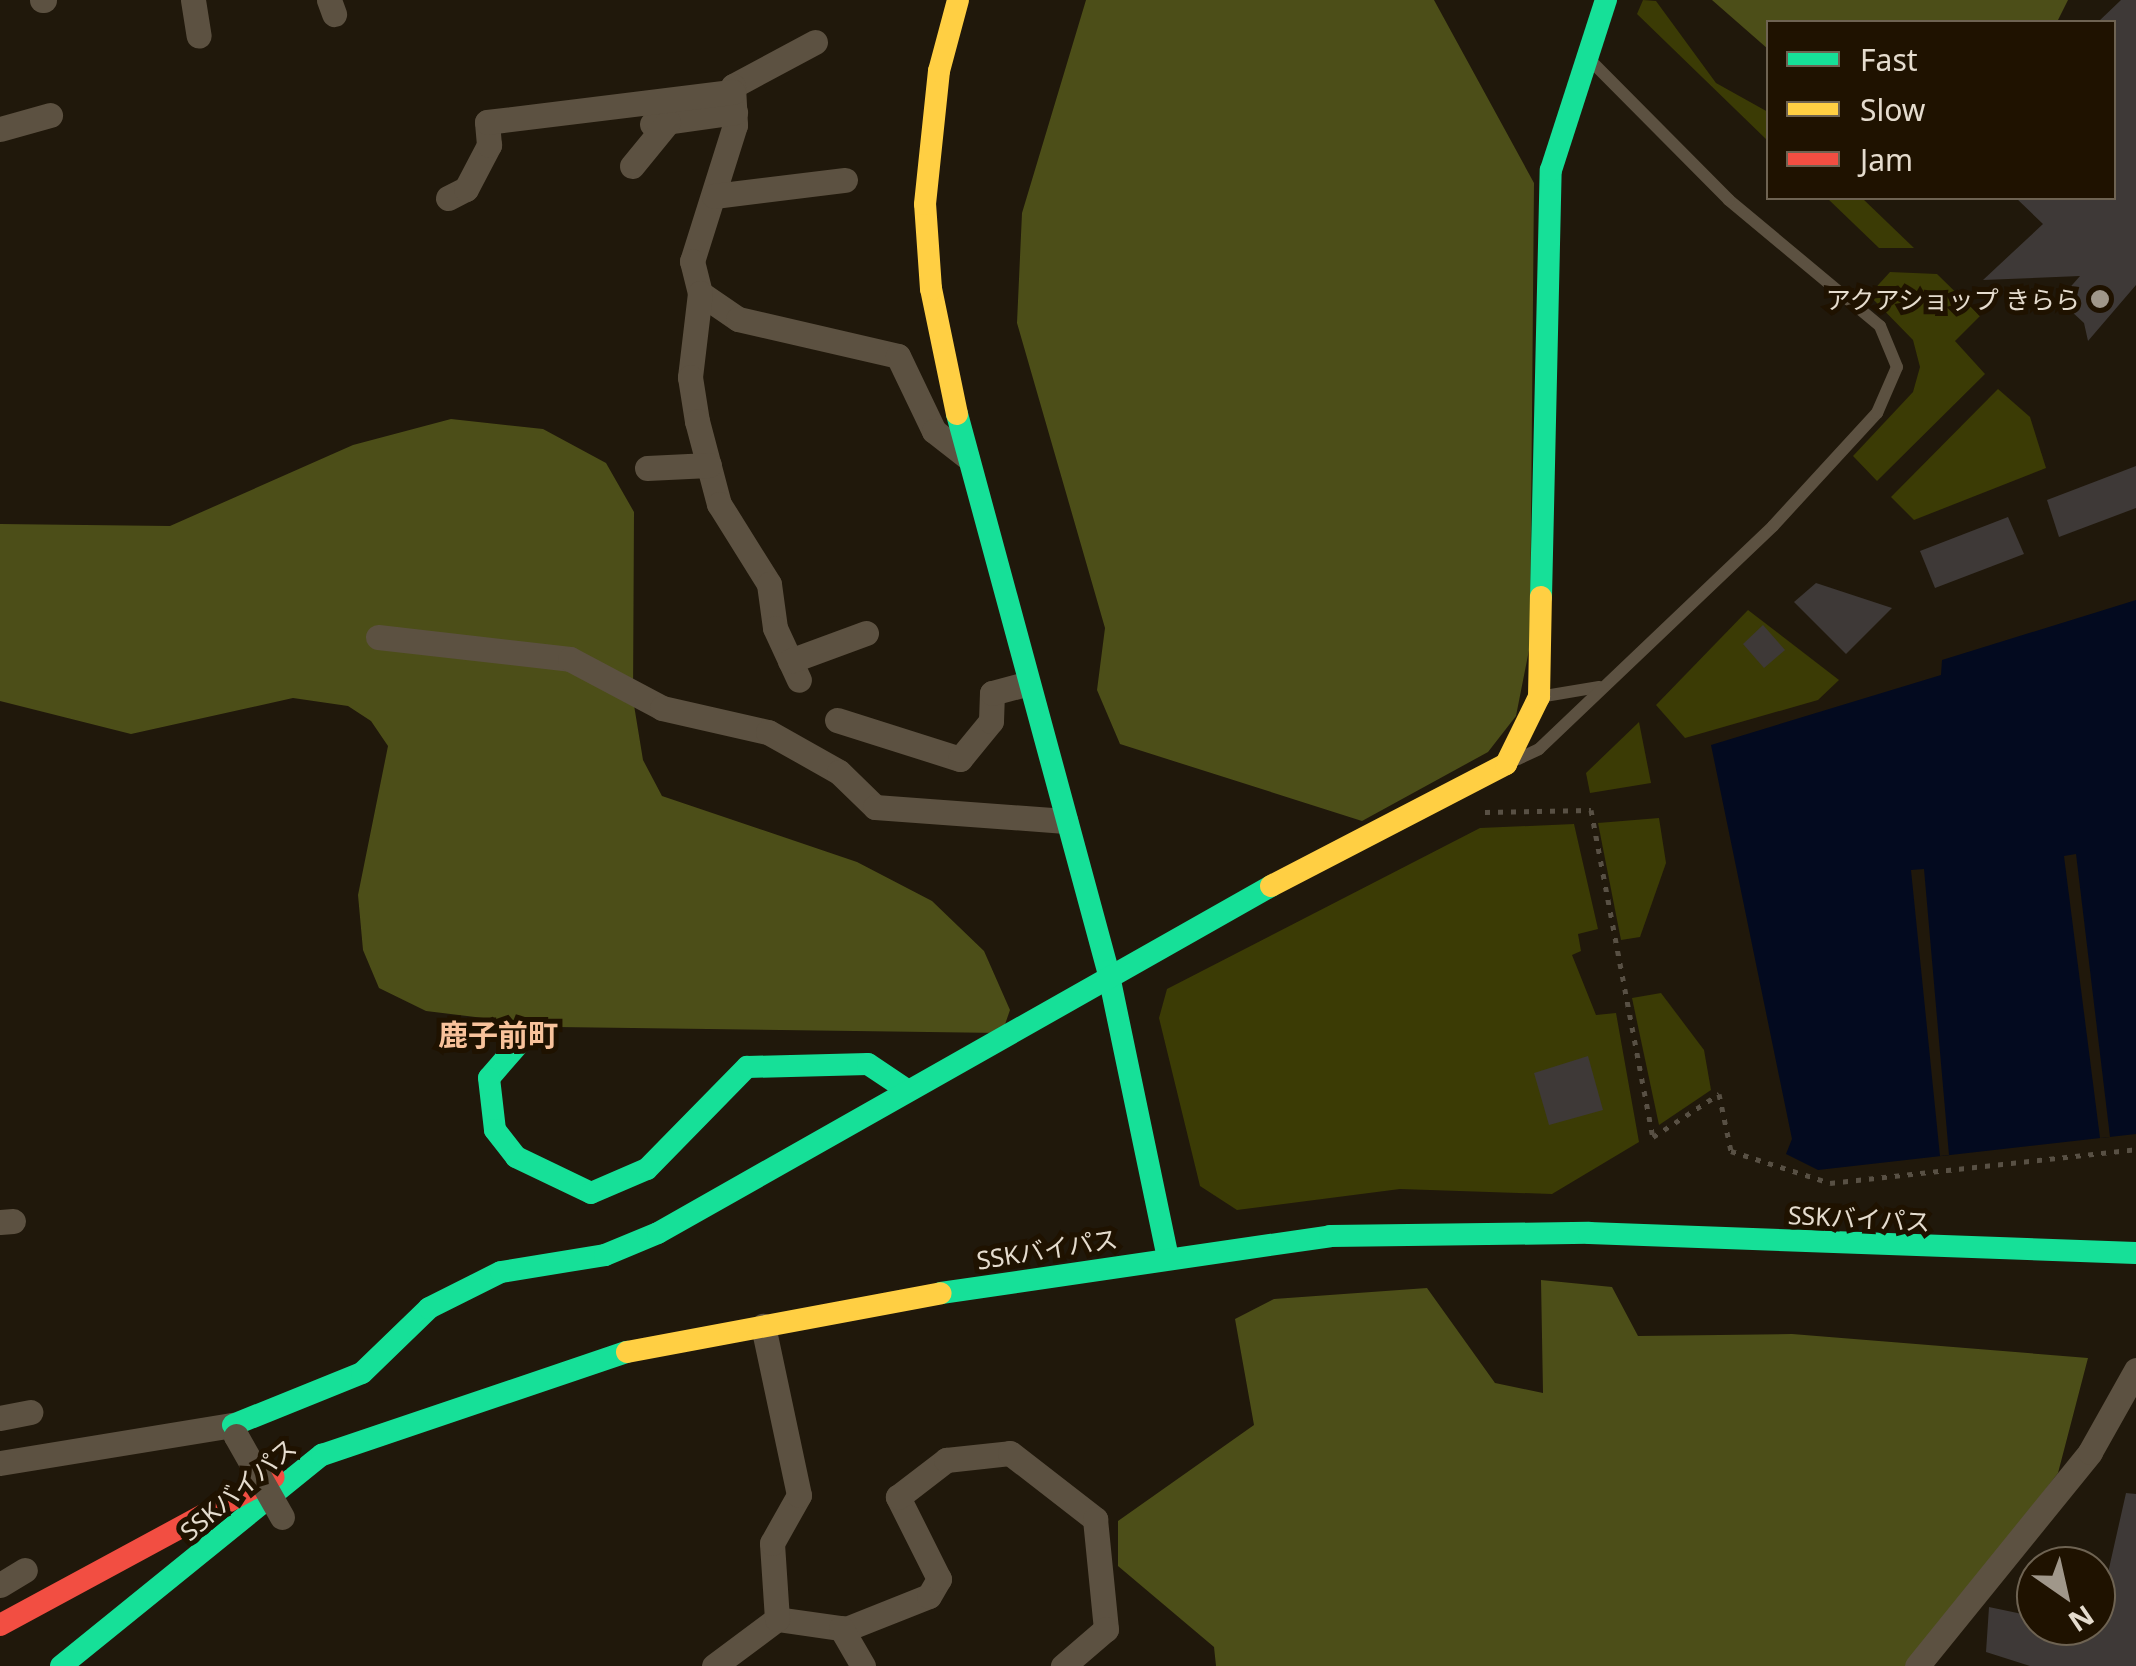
<!DOCTYPE html>
<html>
<head>
<meta charset="utf-8">
<style>
  body { margin:0 }
  #map { position:relative; width:2136px; height:1666px; overflow:hidden; background:#20180b; font-family:"Noto Sans","Noto Sans JP",sans-serif }
  div>[style] { position:absolute }
  .green>* { inset:0; background:#3b3b05 }
  .forest>* { inset:0; background:#4c4e18 }
  .water>* { inset:0; background:#030a1f }
  .pier>* { inset:0; background:#20180b }
  .building>* { inset:0; background:#3e3937 }
  .path>* { height:5px; margin-top:-2.5px; transform-origin:0; background:repeating-linear-gradient(90deg,#585044 0 5px,transparent 0 13px) }
  .lane>* { height:12px; margin:-6px; padding:0 6px; transform-origin:6px; border-radius:6px; background:#5c5141 }
  .street>* { height:25px; margin:-12.5px; padding:0 12.5px; transform-origin:12.5px; border-radius:12.5px; background:#5c5141 }
  .fast>* { height:22px; margin:-11px; padding:0 11px; transform-origin:11px; border-radius:11px; background:#16e098 }
  .slow>* { height:22px; margin:-11px; padding:0 11px; transform-origin:11px; border-radius:11px; background:#ffcf43 }
  .jam>* { height:22px; margin:-11px; padding:0 11px; transform-origin:11px; border-radius:11px; background:#f24e42 }
  .street-bridge>* { height:25px; margin:-12.5px; padding:0 12.5px; transform-origin:12.5px; border-radius:12.5px; background:#5c5141 }
  .dots>* { width:28px; height:28px; translate:-50% -50%; box-sizing:border-box; border:5px solid #1f1200; border-radius:50% }
  span { translate:-50% -50%; white-space:nowrap; text-align:center; line-height:1.15; -webkit-text-stroke:10px #1f1200; paint-order:stroke }
  .poi-label { font-size:25px; color:#e5dcce }
  .right { translate:-100% -50%; text-align:right }
  .street-label { font-size:25px; color:#e5dcce }
  .quarter-label { font-size:30px; color:#f8c29b; font-weight:700 }
  .legend { position:absolute; left:1766px; top:20px; width:350px; height:180px; box-sizing:border-box; background:#1f1200; border:2px solid #6e6352; margin:0; padding:12px 18px; list-style:none; font-size:30px; color:#e5dcce }
  .legend li { display:flex; align-items:center; gap:20px; height:50px }
  .legend b { width:50px; border:2px solid #6e6352 }
  .north { position:absolute; left:2016px; top:1546px; width:100px; height:100px; box-sizing:border-box; background:#1f1200; border:2px solid #6e6352; border-radius:50%; rotate:146deg; font-size:28px; font-weight:700; line-height:40px; text-align:center; color:#e5dcce }
  .north::after { content:''; display:block; margin:auto; width:35px; height:45px; background:#a0978a; clip-path:polygon(50% 0,100% 100%,50% 72%,0 100%) }
</style>
</head>
<body>
<div id="map">
  <div class="green">
    <div style="clip-path:polygon(1643px 0,1656px 1px,1716px 83px,1768px 112px,1768px 141px,1637px 14px)"></div>
    <div style="clip-path:polygon(1827px 198px,1862px 198px,1914px 248px,1879px 248px)"></div>
    <div style="clip-path:polygon(1890px 272px,1937px 274px,1980px 316px,1955px 341px,1985px 374px,1877px 481px,1853px 456px,1913px 392px,1920px 367px,1913px 340px,1869px 295px)"></div>
    <div style="clip-path:polygon(1998px 389px,2030px 417px,2046px 468px,1914px 520px,1891px 497px)"></div>
    <div style="clip-path:polygon(1748px 610px,1839px 680px,1818px 700px,1685px 738px,1656px 705px)"></div>
    <div style="clip-path:polygon(1639px 722px,1651px 783px,1590px 793px,1586px 773px)"></div>
    <div style="clip-path:polygon(1659px 818px,1666px 863px,1640px 937px,1621px 940px,1598px 823px)"></div>
    <div style="clip-path:polygon(1574px 824px,1598px 929px,1578px 934px,1581px 951px,1572px 955px,1596px 1015px,1616px 1013px,1639px 1142px,1552px 1194px,1400px 1189px,1237px 1210px,1200px 1186px,1159px 1018px,1167px 989px,1480px 828px)"></div>
    <div style="clip-path:polygon(1661px 993px,1704px 1050px,1711px 1090px,1659px 1125px,1632px 998px)"></div>
  </div>
  <div class="forest">
    <div style="clip-path:polygon(1086px 0,1434px 0,1534px 183px,1530px 645px,1516px 716px,1488px 752px,1362px 821px,1120px 744px,1097px 690px,1105px 628px,1017px 323px,1022px 213px)"></div>
    <div style="clip-path:polygon(1712px 0,2068px 0,2057px 22px,1768px 22px,1768px 49px)"></div>
    <div style="clip-path:polygon(451px 419px,543px 429px,606px 463px,634px 512px,633px 699px,643px 760px,662px 796px,857px 862px,932px 901px,984px 951px,1010px 1010px,1002px 1033px,557px 1027px,426px 1011px,379px 988px,363px 950px,358px 895px,388px 746px,371px 721px,348px 706px,293px 698px,131px 734px,0 701px,0 524px,170px 526px,353px 445px)"></div>
    <div style="clip-path:polygon(1541px 1280px,1612px 1287px,1638px 1336px,1792px 1334px,2088px 1358px,2058px 1473px,1910px 1666px,1216px 1666px,1214px 1647px,1118px 1566px,1118px 1521px,1254px 1425px,1235px 1319px,1274px 1299px,1427px 1288px,1495px 1383px,1543px 1393px)"></div>
  </div>
  <div class="water">
    <div style="clip-path:polygon(2136px 600px,2136px 1134px,1818px 1170px,1786px 1154px,1792px 1139px,1711px 745px,1941px 675px,1942px 660px)"></div>
  </div>
  <div class="pier">
    <div style="clip-path:polygon(2076px 854px,2110px 1137px,2100px 1138px,2064px 856px)"></div>
    <div style="clip-path:polygon(1924px 869px,1949px 1155px,1940px 1156px,1911px 870px)"></div>
  </div>
  <div class="building">
    <div style="clip-path:polygon(2121px 0,2136px 0,2136px 285px,2088px 341px,2084px 323px,2059px 300px,2080px 276px,1983px 280px,2043px 224px,2016px 198px,2114px 198px,2114px 22px,2098px 22px)"></div>
    <div style="clip-path:polygon(2136px 466px,2136px 508px,2059px 537px,2047px 500px)"></div>
    <div style="clip-path:polygon(2008px 517px,2024px 554px,1935px 588px,1920px 551px)"></div>
    <div style="clip-path:polygon(1816px 583px,1892px 608px,1846px 654px,1794px 602px)"></div>
    <div style="clip-path:polygon(1763px 625px,1785px 650px,1764px 668px,1743px 644px)"></div>
    <div style="clip-path:polygon(1588px 1056px,1603px 1110px,1549px 1125px,1534px 1073px)"></div>
    <div style="clip-path:polygon(2126px 1493px,2136px 1494px,2136px 1666px,2030px 1666px,1986px 1652px,1989px 1607px,2036px 1617px,2036px 1626px,2096px 1626px)"></div>
  </div>
  <div class="path">
    <div style="left:1485px;top:812px;width:106px;rotate:-1.1deg"></div>
    <div style="left:1591px;top:810px;width:333px;rotate:79.3deg"></div>
    <div style="left:1653px;top:1137px;width:79px;rotate:-33.1deg"></div>
    <div style="left:1719px;top:1094px;width:58px;rotate:78.1deg"></div>
    <div style="left:1731px;top:1151px;width:104px;rotate:17.9deg"></div>
    <div style="left:1830px;top:1183px;width:308px;rotate:-6.3deg"></div>
  </div>
  <div class="lane">
    <div style="left:1545px;top:696px;width:55px;rotate:-9.5deg"></div>
    <div style="left:1518px;top:759px;width:23px;rotate:-25deg"></div>
    <div style="left:1539px;top:749px;width:323px;rotate:-43.6deg"></div>
    <div style="left:1773px;top:526px;width:154px;rotate:-47.4deg"></div>
    <div style="left:1877px;top:413px;width:50px;rotate:-66.5deg"></div>
    <div style="left:1897px;top:367px;width:44px;rotate:-112.5deg"></div>
    <div style="left:1880px;top:326px;width:197px;rotate:-140.2deg"></div>
    <div style="left:1729px;top:200px;width:193px;rotate:-134.8deg"></div>
  </div>
  <div class="street">
    <div style="left:42px;top:0;width:2px"></div>
    <div style="left:193px;top:0;width:36px;rotate:81deg"></div>
    <div style="left:329px;top:0;width:15px;rotate:70deg"></div>
    <div style="left:815px;top:42px;width:93px;rotate:151.8deg"></div>
    <div style="left:733px;top:86px;width:39px;rotate:87deg"></div>
    <div style="left:735px;top:125px;width:143px;rotate:107.5deg"></div>
    <div style="left:692px;top:261px;width:33px;rotate:76deg"></div>
    <div style="left:700px;top:293px;width:46px;rotate:34.4deg"></div>
    <div style="left:738px;top:319px;width:164px;rotate:13deg"></div>
    <div style="left:898px;top:356px;width:83px;rotate:64.4deg"></div>
    <div style="left:934px;top:431px;width:41px;rotate:38deg"></div>
    <div style="left:652px;top:124px;width:84px;rotate:-8.2deg"></div>
    <div style="left:0;top:129px;width:52px;rotate:-15.6deg"></div>
    <div style="left:632px;top:166px;width:57px;rotate:-50.7deg"></div>
    <div style="left:714px;top:196px;width:132px;rotate:-7deg"></div>
    <div style="left:448px;top:198px;width:20px;rotate:-27deg"></div>
    <div style="left:466px;top:189px;width:50px;rotate:-62.4deg"></div>
    <div style="left:489px;top:145px;width:23px;rotate:-95deg"></div>
    <div style="left:487px;top:122px;width:248px;rotate:-7deg"></div>
    <div style="left:700px;top:293px;width:85px;rotate:96.8deg"></div>
    <div style="left:690px;top:377px;width:45px;rotate:81deg"></div>
    <div style="left:697px;top:421px;width:86px;rotate:75.2deg"></div>
    <div style="left:719px;top:504px;width:94px;rotate:58deg"></div>
    <div style="left:769px;top:584px;width:44px;rotate:82.2deg"></div>
    <div style="left:775px;top:628px;width:57px;rotate:65.2deg"></div>
    <div style="left:647px;top:468px;width:62px;rotate:-2.8deg"></div>
    <div style="left:378px;top:637px;width:193px;rotate:6.5deg"></div>
    <div style="left:570px;top:659px;width:104px;rotate:28deg"></div>
    <div style="left:662px;top:708px;width:109px;rotate:12.8deg"></div>
    <div style="left:768px;top:732px;width:81px;rotate:29.4deg"></div>
    <div style="left:839px;top:772px;width:50px;rotate:44.2deg"></div>
    <div style="left:875px;top:807px;width:191px;rotate:4.2deg"></div>
    <div style="left:790px;top:661px;width:81px;rotate:-20.2deg"></div>
    <div style="left:837px;top:720px;width:129px;rotate:17.6deg"></div>
    <div style="left:960px;top:759px;width:49px;rotate:-50.8deg"></div>
    <div style="left:991px;top:721px;width:28px;rotate:-88deg"></div>
    <div style="left:992px;top:693px;width:35px;rotate:-15deg"></div>
    <div style="left:0;top:1222px;width:13px;rotate:-4deg"></div>
    <div style="left:0;top:1418px;width:31px;rotate:-11deg"></div>
    <div style="left:0;top:1463px;width:236px;rotate:-9.3deg"></div>
    <div style="left:233px;top:1425px;width:11px;rotate:75deg"></div>
    <div style="left:0;top:1585px;width:29px;rotate:-31deg"></div>
    <div style="left:777px;top:1619px;width:70px;rotate:8.2deg"></div>
    <div style="left:846px;top:1629px;width:89px;rotate:-21.7deg"></div>
    <div style="left:929px;top:1596px;width:20px;rotate:-60deg"></div>
    <div style="left:939px;top:1579px;width:92px;rotate:-116.6deg"></div>
    <div style="left:898px;top:1497px;width:61px;rotate:-37.6deg"></div>
    <div style="left:946px;top:1460px;width:64px;rotate:-6.2deg"></div>
    <div style="left:1010px;top:1453px;width:108px;rotate:37.8deg"></div>
    <div style="left:1095px;top:1519px;width:111px;rotate:84.3deg"></div>
    <div style="left:1106px;top:1629px;width:57px;rotate:139.3deg"></div>
    <div style="left:841px;top:1628px;width:44px;rotate:59.9deg"></div>
    <div style="left:714px;top:1666px;width:79px;rotate:-36.7deg"></div>
    <div style="left:777px;top:1619px;width:76px;rotate:-93.8deg"></div>
    <div style="left:772px;top:1543px;width:55px;rotate:-60.6deg"></div>
    <div style="left:799px;top:1495px;width:173px;rotate:-102deg"></div>
    <div style="left:1917px;top:1666px;width:275px;rotate:-51deg"></div>
    <div style="left:2090px;top:1452px;width:94px;rotate:-60.7deg"></div>
  </div>
  <div class="fast">
    <div style="left:957px;top:414px;width:577px;rotate:74.83deg"></div>
    <div style="left:1108px;top:971px;width:293px;rotate:78.2deg"></div>
    <div style="left:1541px;top:597px;width:427px;rotate:-88.7deg"></div>
    <div style="left:1551px;top:170px;width:179px;rotate:-72.1deg"></div>
    <div style="left:522px;top:1040px;width:50px;rotate:131deg"></div>
    <div style="left:489px;top:1078px;width:52px;rotate:83.4deg"></div>
    <div style="left:495px;top:1130px;width:34px;rotate:52deg"></div>
    <div style="left:516px;top:1157px;width:83px;rotate:25.6deg"></div>
    <div style="left:591px;top:1193px;width:61px;rotate:-23.2deg"></div>
    <div style="left:647px;top:1169px;width:143px;rotate:-45.6deg"></div>
    <div style="left:747px;top:1067px;width:121px;rotate:-1.4deg"></div>
    <div style="left:868px;top:1064px;width:47px;rotate:33.7deg"></div>
    <div style="left:941px;top:1293px;width:393px;rotate:-8.3deg"></div>
    <div style="left:1330px;top:1236px;width:259px;rotate:-0.7deg"></div>
    <div style="left:1589px;top:1233px;width:547px;rotate:2.09deg"></div>
    <div style="left:233px;top:1425px;width:139px;rotate:-22deg"></div>
    <div style="left:362px;top:1373px;width:93px;rotate:-44.1deg"></div>
    <div style="left:429px;top:1308px;width:80px;rotate:-26.6deg"></div>
    <div style="left:501px;top:1272px;width:105px;rotate:-9.3deg"></div>
    <div style="left:605px;top:1255px;width:57px;rotate:-22.5deg"></div>
    <div style="left:658px;top:1233px;width:704px;rotate:-29.51deg"></div>
    <div style="left:61px;top:1666px;width:336px;rotate:-39deg"></div>
    <div style="left:322px;top:1455px;width:322px;rotate:-18.7deg"></div>
  </div>
  <div class="slow">
    <div style="left:957px;top:414px;width:128px;rotate:-101.7deg"></div>
    <div style="left:931px;top:289px;width:85px;rotate:-94deg"></div>
    <div style="left:925px;top:204px;width:134px;rotate:-84deg"></div>
    <div style="left:939px;top:71px;width:73px;rotate:-75deg"></div>
    <div style="left:1271px;top:886px;width:265px;rotate:-27.4deg"></div>
    <div style="left:1506px;top:764px;width:75px;rotate:-63.8deg"></div>
    <div style="left:1539px;top:697px;width:100px;rotate:-88.9deg"></div>
    <div style="left:627px;top:1352px;width:319px;rotate:-10.6deg"></div>
  </div>
  <div class="jam">
    <div style="left:0;top:1625px;width:311px;rotate:-28.4deg"></div>
  </div>
  <div class="street-bridge">
    <div style="left:236px;top:1436px;width:93px;rotate:60.4deg"></div>
  </div>
  <div class="dots">
    <div style="left:2100px;top:299px;background:#a0978a"></div>
  </div>
  <div class="poi-label">
    <span class="right" style="left:2080px;top:299px">アクアショップ きらら</span>
  </div>
  <div class="street-label">
    <span style="left:1859px;top:1218px;rotate:3deg">SSKバイパス</span>
    <span style="left:1047px;top:1249px;rotate:-9deg">SSKバイパス</span>
    <span style="left:238px;top:1489px;rotate:-40deg">SSKバイパス</span>
  </div>
  <div class="quarter-label">
    <span style="left:498px;top:1035px">鹿子前町</span>
  </div>
  <ul class="legend">
  <li><b style="height:12px;background:#16e098"></b>Fast</li>
  <li><b style="height:12px;background:#ffcf43"></b>Slow</li>
  <li><b style="height:12px;background:#f24e42"></b>Jam</li>
  </ul>
  <div class="north">N</div>
</div>
</body>
</html>
